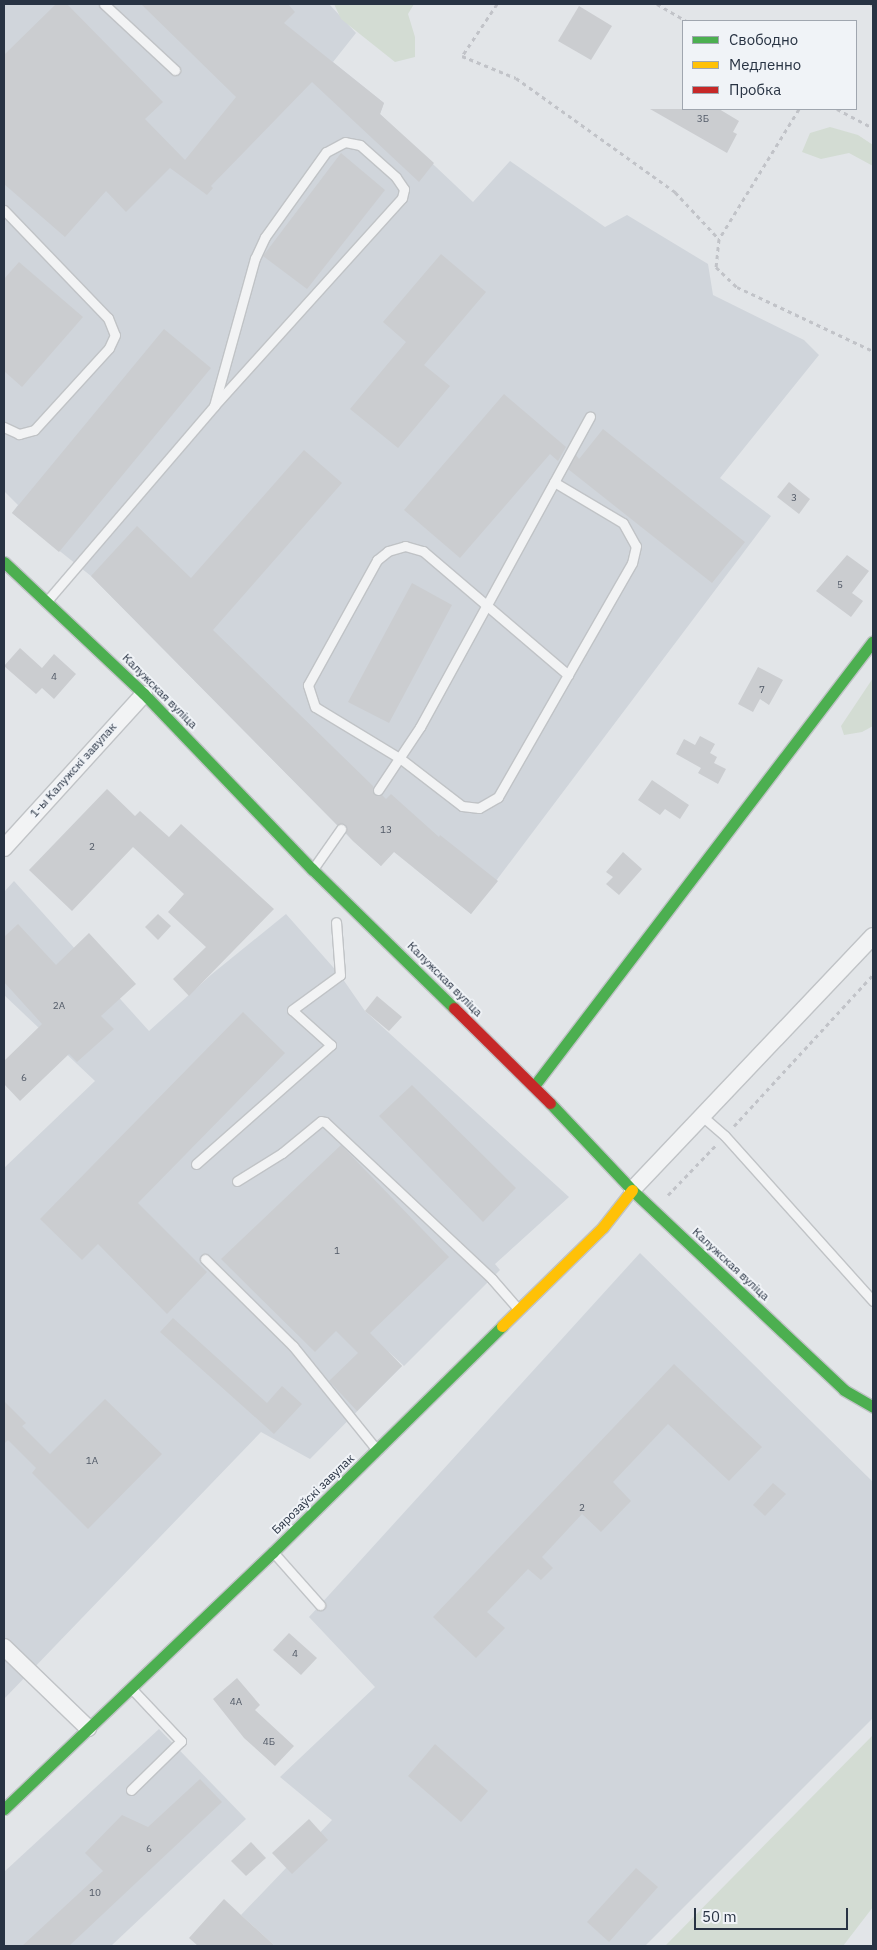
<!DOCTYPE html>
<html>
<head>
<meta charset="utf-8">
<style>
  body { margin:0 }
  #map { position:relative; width:877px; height:1950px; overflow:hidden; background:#e2e5e8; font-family:"IBM Plex Sans",sans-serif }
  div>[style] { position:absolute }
  .built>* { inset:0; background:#d0d5db }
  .green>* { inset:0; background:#d3dcd3 }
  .building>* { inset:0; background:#cbcdd0 }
  .path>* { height:3px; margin-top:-1.5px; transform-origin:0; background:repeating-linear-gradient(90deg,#c1c3c8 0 4px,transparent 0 8px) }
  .roads { filter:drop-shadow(1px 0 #c0c3c6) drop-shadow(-1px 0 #c0c3c6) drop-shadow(0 1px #c0c3c6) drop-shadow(0 -1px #c0c3c6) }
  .lane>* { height:9px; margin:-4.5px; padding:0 4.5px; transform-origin:4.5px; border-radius:4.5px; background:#f2f3f4 }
  .street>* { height:16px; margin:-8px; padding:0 8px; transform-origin:8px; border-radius:8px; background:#f2f3f4 }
  .fast>* { height:11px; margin:-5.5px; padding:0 5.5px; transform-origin:5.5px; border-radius:5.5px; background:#4caf50 }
  .slow>* { height:11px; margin:-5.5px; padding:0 5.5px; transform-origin:5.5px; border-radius:5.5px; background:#ffc107 }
  .jam>* { height:11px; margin:-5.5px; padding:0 5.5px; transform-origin:5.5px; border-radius:5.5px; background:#c62828 }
  .rail>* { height:4px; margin-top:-2px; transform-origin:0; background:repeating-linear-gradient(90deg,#cbcdcf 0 2.5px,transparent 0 7.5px) }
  span { translate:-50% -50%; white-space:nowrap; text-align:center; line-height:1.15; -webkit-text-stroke:4px #f0f3f7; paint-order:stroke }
  .number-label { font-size:10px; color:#525a67 }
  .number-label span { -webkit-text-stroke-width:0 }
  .street-label { font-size:12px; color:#283343 }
  .frame { position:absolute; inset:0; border:5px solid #283343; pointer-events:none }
  .legend { position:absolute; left:682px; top:20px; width:175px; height:90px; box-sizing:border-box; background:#f0f3f7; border:1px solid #a0a6af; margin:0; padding:6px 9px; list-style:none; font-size:15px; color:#283343 }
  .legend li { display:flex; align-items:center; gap:10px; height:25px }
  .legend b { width:25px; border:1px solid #a0a6af }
  .scale { position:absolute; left:694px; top:1908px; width:154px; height:22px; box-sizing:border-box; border:2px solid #283343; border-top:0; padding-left:6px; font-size:15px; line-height:18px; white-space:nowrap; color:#283343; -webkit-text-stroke:4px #f0f3f7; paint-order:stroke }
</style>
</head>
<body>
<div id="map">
  <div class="built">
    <div style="clip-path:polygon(4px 4px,329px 4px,356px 33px,333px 62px,384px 103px,380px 114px,473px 202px,510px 161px,605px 227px,627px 215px,708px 264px,713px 295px,804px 340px,819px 355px,720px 478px,771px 516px,471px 914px,414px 868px,417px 864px,397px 848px,381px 866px,351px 839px,91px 576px,12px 513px,18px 505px,4px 491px)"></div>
    <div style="clip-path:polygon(14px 881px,149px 1031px,212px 974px,286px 914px,340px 975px,365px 1011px,569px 1197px,495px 1264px,500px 1270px,404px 1366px,388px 1351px,402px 1366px,310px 1459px,261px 1432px,4px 1699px,4px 1168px,95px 1081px,4px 995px,4px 892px)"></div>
    <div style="clip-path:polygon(640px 1253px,873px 1482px,873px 1718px,645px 1946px,275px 1946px,241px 1915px,332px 1820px,280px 1777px,375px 1687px,309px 1617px)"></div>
    <div style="clip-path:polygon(159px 1729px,246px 1819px,111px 1946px,4px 1946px,4px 1872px)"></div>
  </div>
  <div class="green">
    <div style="clip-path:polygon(334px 4px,414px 4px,408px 14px,415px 37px,415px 57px,395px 62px,341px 19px)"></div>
    <div style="clip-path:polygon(830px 127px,858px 135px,873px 145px,873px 166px,849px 153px,821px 159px,802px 152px,810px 133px)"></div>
    <div style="clip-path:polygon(873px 678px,873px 726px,862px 732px,844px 735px,841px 726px)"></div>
    <div style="clip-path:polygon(873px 1735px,873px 1907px,843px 1946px,665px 1946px)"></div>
  </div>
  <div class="building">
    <div style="clip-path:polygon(56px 4px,67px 4px,163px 102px,145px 119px,185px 160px,236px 97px,141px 4px,288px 4px,295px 12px,284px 23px,384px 103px,380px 114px,434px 163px,419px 182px,312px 82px,211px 186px,213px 188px,207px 195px,170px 168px,126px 212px,106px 191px,65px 237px,4px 184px,4px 55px)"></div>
    <div style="clip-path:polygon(579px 6px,612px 26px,591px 60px,558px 41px)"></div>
    <div style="clip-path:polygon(650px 109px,719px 109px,739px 121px,733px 132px,737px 134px,727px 153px)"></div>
    <div style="clip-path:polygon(341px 153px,385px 190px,307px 289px,263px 256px)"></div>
    <div style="clip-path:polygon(441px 254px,486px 292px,424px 365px,450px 386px,398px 448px,350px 409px,406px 342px,383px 322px)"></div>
    <div style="clip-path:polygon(19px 262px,83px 317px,22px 387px,4px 371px,4px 279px)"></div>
    <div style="clip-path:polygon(164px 329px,211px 368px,59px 552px,12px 513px)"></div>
    <div style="clip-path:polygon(504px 394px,566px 447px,558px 461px,550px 454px,460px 558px,404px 510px)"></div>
    <div style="clip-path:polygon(603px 429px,745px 542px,712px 583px,568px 469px,576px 455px,579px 459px)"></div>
    <div style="clip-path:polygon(304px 450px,342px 483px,213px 630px,373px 786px,374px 795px,382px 795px,386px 799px,391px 794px,439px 837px,440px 835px,498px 881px,471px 914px,394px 852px,381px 866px,353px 841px,346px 833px,345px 824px,337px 825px,91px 576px,137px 526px,191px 578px)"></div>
    <div style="clip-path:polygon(789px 482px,810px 499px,799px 514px,777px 497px)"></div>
    <div style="clip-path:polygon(847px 555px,869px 571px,852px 593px,863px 601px,851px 617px,816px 591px)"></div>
    <div style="clip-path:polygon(412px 583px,452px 605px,389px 723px,348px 702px)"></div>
    <div style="clip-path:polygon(20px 648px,42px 668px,54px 654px,76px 674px,54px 699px,42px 688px,36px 694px,4px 666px)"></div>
    <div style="clip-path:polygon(758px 667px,783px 680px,769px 705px,760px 699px,753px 712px,738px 704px)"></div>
    <div style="clip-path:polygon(700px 736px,715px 744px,710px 753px,717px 757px,714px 763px,726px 769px,718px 784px,698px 773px,701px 768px,676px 754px,684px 739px,695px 745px)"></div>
    <div style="clip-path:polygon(652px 780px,689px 805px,680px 819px,665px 809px,660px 815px,638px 800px)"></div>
    <div style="clip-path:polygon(107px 789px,135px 816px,140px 811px,169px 837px,181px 824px,274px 909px,189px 996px,173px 979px,206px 947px,168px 912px,184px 894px,133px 847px,72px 911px,29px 870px)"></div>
    <div style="clip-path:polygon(623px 852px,642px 869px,619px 895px,606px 884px,613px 877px,606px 872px)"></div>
    <div style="clip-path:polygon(158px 914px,171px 926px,158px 940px,145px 927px)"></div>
    <div style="clip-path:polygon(18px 924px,56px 965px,89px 933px,136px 984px,101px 1016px,114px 1029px,77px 1062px,69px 1054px,20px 1101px,4px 1084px,4px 1061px,42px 1024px,4px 982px,4px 937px)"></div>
    <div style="clip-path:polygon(377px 996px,402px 1017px,389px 1031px,365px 1011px)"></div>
    <div style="clip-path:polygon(243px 1012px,285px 1053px,138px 1203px,207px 1272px,167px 1314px,98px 1244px,82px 1260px,40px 1219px)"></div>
    <div style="clip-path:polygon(412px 1085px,516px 1188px,483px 1222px,379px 1116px)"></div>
    <div style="clip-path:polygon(341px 1145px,449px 1257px,370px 1333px,402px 1366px,357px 1411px,329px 1381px,358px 1353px,336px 1331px,315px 1352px,221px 1259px)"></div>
    <div style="clip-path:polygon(173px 1318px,267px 1403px,282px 1386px,302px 1404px,274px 1434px,160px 1332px)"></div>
    <div style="clip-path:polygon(674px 1364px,762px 1447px,729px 1481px,668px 1424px,613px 1482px,631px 1501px,601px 1532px,582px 1514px,542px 1557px,553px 1568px,541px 1580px,528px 1569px,487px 1612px,505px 1628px,476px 1658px,433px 1617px)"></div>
    <div style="clip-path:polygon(105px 1399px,162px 1454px,88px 1529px,32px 1473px,36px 1468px,8px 1440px,4px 1444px,4px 1401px,26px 1423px,22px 1426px,50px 1454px)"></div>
    <div style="clip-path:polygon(773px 1483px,786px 1494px,765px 1516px,753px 1505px)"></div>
    <div style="clip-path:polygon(289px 1633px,317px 1658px,301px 1675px,273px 1650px)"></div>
    <div style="clip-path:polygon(237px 1678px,260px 1705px,255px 1710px,294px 1746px,275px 1766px,244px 1738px,213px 1699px)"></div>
    <div style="clip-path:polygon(435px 1744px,488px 1791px,461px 1822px,408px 1776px)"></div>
    <div style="clip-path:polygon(200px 1779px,222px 1802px,69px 1946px,22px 1946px,103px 1871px,85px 1853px,122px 1815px,148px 1827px)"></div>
    <div style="clip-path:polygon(309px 1819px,328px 1840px,292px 1874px,272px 1853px)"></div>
    <div style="clip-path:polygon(251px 1842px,266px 1858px,246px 1876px,231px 1861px)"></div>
    <div style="clip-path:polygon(636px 1868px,658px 1887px,609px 1942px,587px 1922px)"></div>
    <div style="clip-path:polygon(224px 1899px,241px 1915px,275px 1946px,198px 1946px,189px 1938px)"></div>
  </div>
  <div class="path">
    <div style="left:497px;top:4px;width:63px;rotate:123.9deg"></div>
    <div style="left:462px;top:56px;width:58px;rotate:22.2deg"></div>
    <div style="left:516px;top:78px;width:196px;rotate:35.6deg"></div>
    <div style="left:675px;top:192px;width:64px;rotate:46.9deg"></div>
    <div style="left:657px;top:4px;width:34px;rotate:30deg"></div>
    <div style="left:799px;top:109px;width:153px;rotate:121.6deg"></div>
    <div style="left:719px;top:239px;width:28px;rotate:96deg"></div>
    <div style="left:716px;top:267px;width:29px;rotate:44deg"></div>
    <div style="left:737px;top:287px;width:150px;rotate:25.2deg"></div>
    <div style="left:837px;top:109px;width:41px;rotate:27.8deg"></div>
    <div style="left:734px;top:1126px;width:205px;rotate:-47.4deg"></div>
    <div style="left:668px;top:1195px;width:69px;rotate:-46.2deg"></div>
  </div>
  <div class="roads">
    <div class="lane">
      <div style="left:104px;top:4px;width:97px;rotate:42.9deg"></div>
      <div style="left:4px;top:210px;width:150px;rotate:46.1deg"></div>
      <div style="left:108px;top:318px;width:18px;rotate:68deg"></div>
      <div style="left:115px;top:335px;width:14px;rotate:115deg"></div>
      <div style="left:109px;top:348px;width:111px;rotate:132.4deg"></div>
      <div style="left:34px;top:430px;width:16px;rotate:165deg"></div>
      <div style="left:19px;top:434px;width:17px;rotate:-155deg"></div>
      <div style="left:554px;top:482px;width:80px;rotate:30.7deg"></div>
      <div style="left:623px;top:523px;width:26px;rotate:61deg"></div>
      <div style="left:636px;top:546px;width:17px;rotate:103deg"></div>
      <div style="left:632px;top:563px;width:270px;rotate:119.8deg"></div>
      <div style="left:498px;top:797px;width:22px;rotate:150deg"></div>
      <div style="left:479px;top:808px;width:17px;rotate:-173deg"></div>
      <div style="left:462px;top:806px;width:77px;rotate:-142.4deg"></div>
      <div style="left:401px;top:759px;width:100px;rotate:-148.8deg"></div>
      <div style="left:315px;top:707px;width:23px;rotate:-108deg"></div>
      <div style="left:308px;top:685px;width:143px;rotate:-61.1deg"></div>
      <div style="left:377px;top:560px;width:14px;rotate:-39deg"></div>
      <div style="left:388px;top:551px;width:18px;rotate:-16deg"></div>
      <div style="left:405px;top:546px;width:19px;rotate:16deg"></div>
      <div style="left:423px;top:551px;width:191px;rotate:40.5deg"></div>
      <div style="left:47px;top:601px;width:257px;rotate:-49.4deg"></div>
      <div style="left:214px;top:406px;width:280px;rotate:-47.9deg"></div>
      <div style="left:402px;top:198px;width:9px;rotate:-77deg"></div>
      <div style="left:404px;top:189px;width:14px;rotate:-124deg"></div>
      <div style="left:396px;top:177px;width:48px;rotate:-138.4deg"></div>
      <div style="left:360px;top:145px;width:15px;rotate:-169deg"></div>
      <div style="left:345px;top:142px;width:21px;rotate:152deg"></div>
      <div style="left:326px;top:152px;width:105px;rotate:125.7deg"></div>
      <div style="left:265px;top:237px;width:23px;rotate:115deg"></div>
      <div style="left:255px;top:258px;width:154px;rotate:105.5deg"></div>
      <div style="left:378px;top:790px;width:76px;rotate:-56.3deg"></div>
      <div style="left:420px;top:727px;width:354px;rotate:-61.3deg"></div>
      <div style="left:313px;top:869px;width:49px;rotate:-55deg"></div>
      <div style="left:702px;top:1116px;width:30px;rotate:41deg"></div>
      <div style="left:725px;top:1136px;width:222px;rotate:48.1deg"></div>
      <div style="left:196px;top:1164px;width:180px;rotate:-41.4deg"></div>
      <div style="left:331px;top:1045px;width:52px;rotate:-138.1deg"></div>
      <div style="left:292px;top:1010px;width:59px;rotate:-36.1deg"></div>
      <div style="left:340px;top:975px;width:53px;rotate:-94.3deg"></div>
      <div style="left:237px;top:1181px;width:53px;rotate:-31.9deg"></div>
      <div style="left:282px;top:1153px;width:50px;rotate:-39.4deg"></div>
      <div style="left:321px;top:1121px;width:4px;rotate:14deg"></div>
      <div style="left:325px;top:1122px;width:229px;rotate:43.2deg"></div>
      <div style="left:492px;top:1279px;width:41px;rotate:48.9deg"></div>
      <div style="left:205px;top:1259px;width:124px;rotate:44.7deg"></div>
      <div style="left:293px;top:1346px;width:134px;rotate:51.1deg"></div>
      <div style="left:273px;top:1552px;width:71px;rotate:48.4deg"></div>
      <div style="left:131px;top:1688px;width:73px;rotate:46.7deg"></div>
      <div style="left:181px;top:1741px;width:70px;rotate:135.6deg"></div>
    </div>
    <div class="street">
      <div style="left:4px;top:848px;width:208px;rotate:-47.7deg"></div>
      <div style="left:632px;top:1190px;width:350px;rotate:-46.5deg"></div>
      <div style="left:4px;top:1647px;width:117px;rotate:44deg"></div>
    </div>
    <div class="fast">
      <div style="left:4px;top:562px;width:192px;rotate:43.3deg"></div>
      <div style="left:144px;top:694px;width:243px;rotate:46.2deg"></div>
      <div style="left:312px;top:869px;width:199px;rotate:44.4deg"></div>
      <div style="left:534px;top:1086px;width:559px;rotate:-52.7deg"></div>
      <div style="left:550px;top:1103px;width:120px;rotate:46.7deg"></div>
      <div style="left:632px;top:1190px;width:291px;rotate:43.3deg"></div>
      <div style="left:844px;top:1390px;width:34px;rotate:30deg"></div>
      <div style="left:4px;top:1809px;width:372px;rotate:-43.7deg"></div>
      <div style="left:273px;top:1552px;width:322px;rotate:-44.6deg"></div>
    </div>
    <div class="slow">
      <div style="left:502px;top:1326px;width:141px;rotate:-44.4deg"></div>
      <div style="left:603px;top:1227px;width:47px;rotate:-51.9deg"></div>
    </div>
    <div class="jam">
      <div style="left:454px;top:1008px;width:135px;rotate:44.7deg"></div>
    </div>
  </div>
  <div class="rail">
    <div style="left:871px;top:4px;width:2px;rotate:27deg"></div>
  </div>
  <div class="number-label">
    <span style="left:703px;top:119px">3Б</span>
    <span style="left:794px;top:498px">3</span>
    <span style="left:840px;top:585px">5</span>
    <span style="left:54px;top:677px">4</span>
    <span style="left:762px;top:690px">7</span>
    <span style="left:386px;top:830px">13</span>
    <span style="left:92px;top:847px">2</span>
    <span style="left:59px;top:1006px">2А</span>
    <span style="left:24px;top:1078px">6</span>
    <span style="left:337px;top:1251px">1</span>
    <span style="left:92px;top:1461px">1А</span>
    <span style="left:582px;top:1508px">2</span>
    <span style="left:295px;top:1654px">4</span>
    <span style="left:236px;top:1702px">4А</span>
    <span style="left:269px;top:1742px">4Б</span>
    <span style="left:149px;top:1849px">6</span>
    <span style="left:95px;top:1893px">10</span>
  </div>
  <div class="street-label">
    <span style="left:160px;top:691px;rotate:45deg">Калужская вуліца</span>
    <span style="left:73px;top:770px;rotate:-48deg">1-ы Калужскі завулак</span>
    <span style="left:445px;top:979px;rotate:45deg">Калужская вуліца</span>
    <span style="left:731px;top:1264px;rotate:43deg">Калужская вуліца</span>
    <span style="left:313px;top:1494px;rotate:-44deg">Бярозаўскі завулак</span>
  </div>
  <div class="frame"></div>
  <ul class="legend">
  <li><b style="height:6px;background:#4caf50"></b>Свободно</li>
  <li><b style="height:6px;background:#ffc107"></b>Медленно</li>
  <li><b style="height:6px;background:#c62828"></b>Пробка</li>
  </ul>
  <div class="scale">50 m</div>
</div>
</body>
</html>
